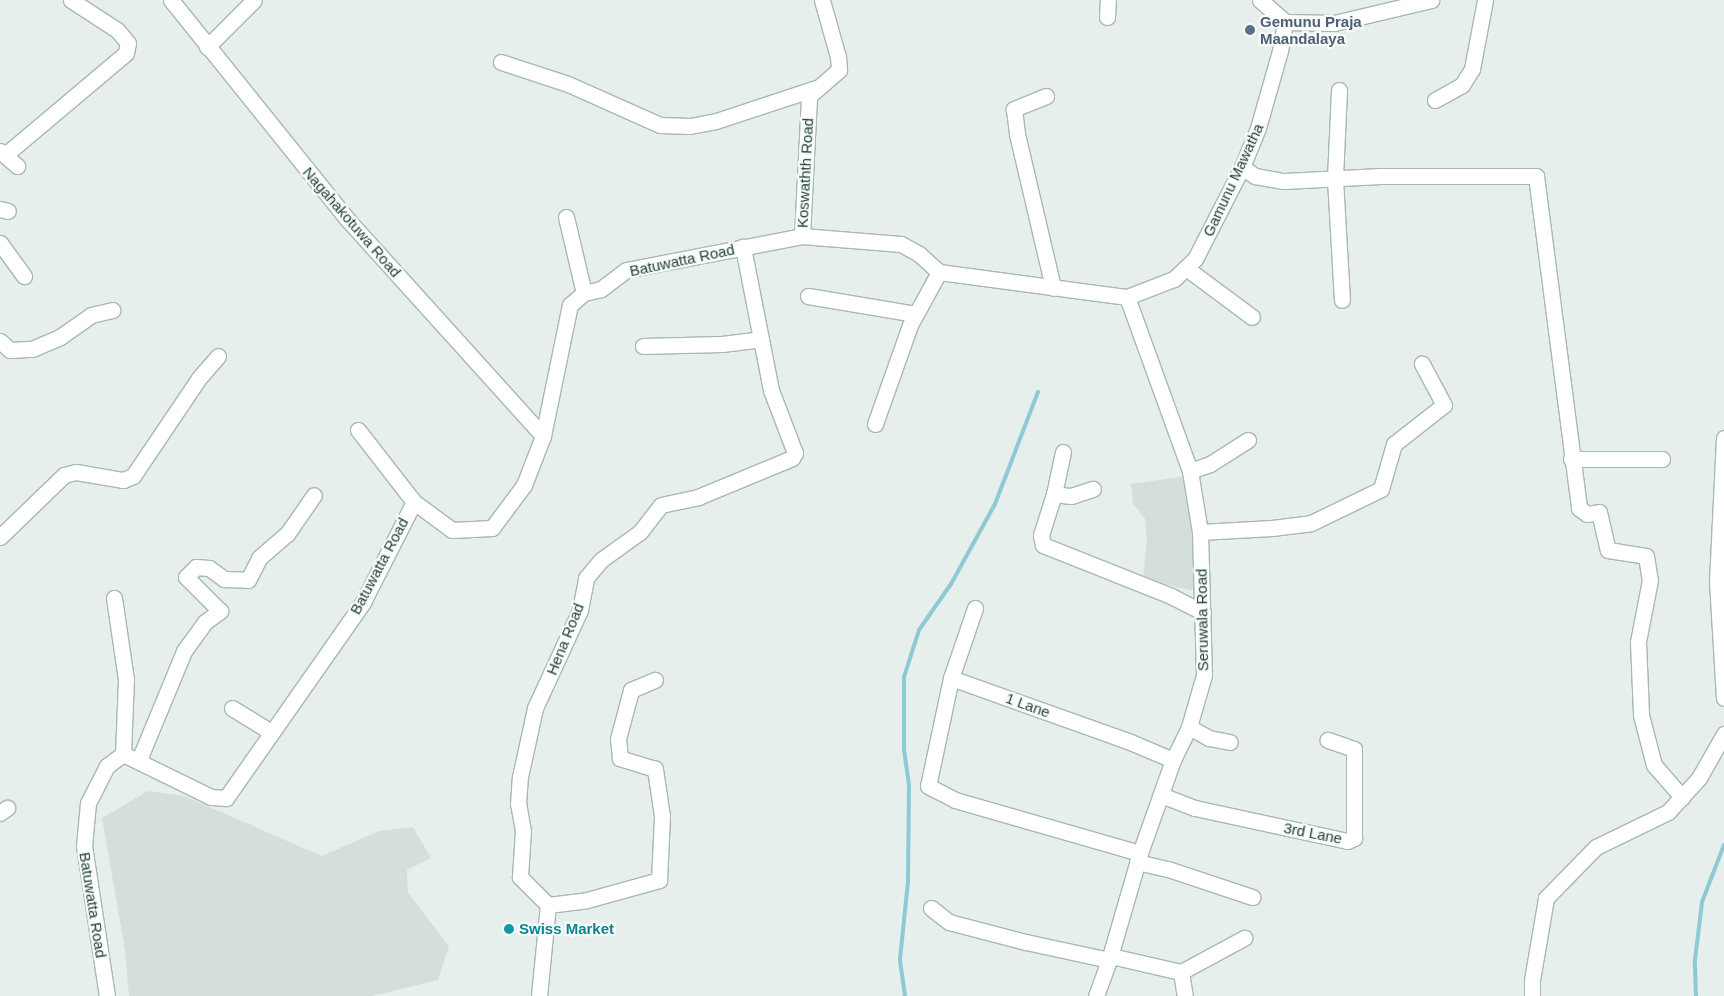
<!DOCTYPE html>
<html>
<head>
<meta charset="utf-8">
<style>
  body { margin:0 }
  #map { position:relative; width:1724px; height:996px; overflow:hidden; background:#e6efeb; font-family:Arial,sans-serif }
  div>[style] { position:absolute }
  .built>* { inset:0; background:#d4dfda }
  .stream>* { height:4px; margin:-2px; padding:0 2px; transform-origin:2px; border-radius:2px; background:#8ec9d4 }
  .roads { filter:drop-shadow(1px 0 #a8b8b2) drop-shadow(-1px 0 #a8b8b2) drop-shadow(0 1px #a8b8b2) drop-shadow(0 -1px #a8b8b2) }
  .street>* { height:15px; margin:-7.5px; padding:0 7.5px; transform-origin:7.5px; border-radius:7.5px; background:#fff }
  .dots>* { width:14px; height:14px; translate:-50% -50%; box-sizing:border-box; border:2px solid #f7fbf9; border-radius:50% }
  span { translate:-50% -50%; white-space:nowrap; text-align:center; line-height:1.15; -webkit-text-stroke:4.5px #f7fbf9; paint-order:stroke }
  .service-label { font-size:15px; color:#4e5e75; font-weight:700 }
  .left { translate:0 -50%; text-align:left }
  .street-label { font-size:15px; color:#24423a }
  .culture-label { font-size:15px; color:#0d838f; font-weight:700 }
</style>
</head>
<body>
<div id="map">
  <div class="built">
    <div style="clip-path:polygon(1187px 476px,1199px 589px,1190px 590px,1143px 579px,1147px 539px,1145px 519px,1133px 503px,1131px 484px)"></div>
    <div style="clip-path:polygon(148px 791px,184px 796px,322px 856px,379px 831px,413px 827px,431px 858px,407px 870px,408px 893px,449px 946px,438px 980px,372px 996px,129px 996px,125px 950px,102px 818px)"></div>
  </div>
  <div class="stream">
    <div style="left:905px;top:996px;width:37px;rotate:-98deg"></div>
    <div style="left:900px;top:959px;width:78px;rotate:-84.1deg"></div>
    <div style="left:908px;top:881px;width:96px;rotate:-89.4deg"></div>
    <div style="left:909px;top:785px;width:37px;rotate:-98deg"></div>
    <div style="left:904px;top:748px;width:71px;rotate:-90deg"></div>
    <div style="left:904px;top:677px;width:49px;rotate:-72.3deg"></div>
    <div style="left:919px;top:630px;width:56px;rotate:-55.2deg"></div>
    <div style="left:951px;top:584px;width:91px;rotate:-61.2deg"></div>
    <div style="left:995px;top:504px;width:120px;rotate:-69deg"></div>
    <div style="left:1696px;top:996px;width:36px;rotate:-92deg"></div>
    <div style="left:1695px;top:960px;width:58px;rotate:-83.1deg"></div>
    <div style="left:1702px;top:902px;width:61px;rotate:-68.9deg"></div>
  </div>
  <div class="roads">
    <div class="street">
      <div style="left:171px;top:0;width:282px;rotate:51.2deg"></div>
      <div style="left:348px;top:220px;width:291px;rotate:47.9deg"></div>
      <div style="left:1260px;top:0;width:33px;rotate:41deg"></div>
      <div style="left:1107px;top:17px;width:17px;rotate:-87deg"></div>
      <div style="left:1285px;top:22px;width:49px;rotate:1.2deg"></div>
      <div style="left:1334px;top:23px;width:100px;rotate:-13.3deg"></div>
      <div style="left:207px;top:47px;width:66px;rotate:-45deg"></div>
      <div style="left:501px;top:62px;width:71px;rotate:18.2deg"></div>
      <div style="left:568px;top:84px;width:101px;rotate:24deg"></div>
      <div style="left:660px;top:125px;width:30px;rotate:2deg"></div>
      <div style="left:690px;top:126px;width:26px;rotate:-11deg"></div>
      <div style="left:716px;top:121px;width:105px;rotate:-18.3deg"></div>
      <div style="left:1339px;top:90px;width:89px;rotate:92.6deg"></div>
      <div style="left:1335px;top:179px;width:121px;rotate:86.7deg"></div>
      <div style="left:1046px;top:96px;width:35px;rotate:158deg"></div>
      <div style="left:1014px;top:109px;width:25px;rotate:83deg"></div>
      <div style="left:1017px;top:134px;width:158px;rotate:76.8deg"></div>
      <div style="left:1435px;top:100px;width:31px;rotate:-29deg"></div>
      <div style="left:1462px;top:85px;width:19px;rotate:-58deg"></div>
      <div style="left:1472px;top:69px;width:70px;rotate:-79.3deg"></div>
      <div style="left:0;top:151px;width:23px;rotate:41deg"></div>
      <div style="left:5px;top:155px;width:158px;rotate:-40.1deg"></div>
      <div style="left:126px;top:53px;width:10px;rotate:-79deg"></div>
      <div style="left:128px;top:43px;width:17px;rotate:-130deg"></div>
      <div style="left:117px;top:30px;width:55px;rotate:-146.9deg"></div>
      <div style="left:1242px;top:167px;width:16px;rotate:35deg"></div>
      <div style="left:1255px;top:176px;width:29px;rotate:10deg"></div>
      <div style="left:1284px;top:181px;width:97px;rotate:-3deg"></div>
      <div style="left:1381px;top:176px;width:155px"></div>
      <div style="left:1536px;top:176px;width:335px;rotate:82.6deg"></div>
      <div style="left:1579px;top:508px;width:10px;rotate:37deg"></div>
      <div style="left:1587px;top:514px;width:12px;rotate:-9deg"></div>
      <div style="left:1599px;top:512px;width:39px;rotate:77deg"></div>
      <div style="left:1608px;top:550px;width:38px;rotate:9deg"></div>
      <div style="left:1646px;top:556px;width:24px;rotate:81deg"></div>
      <div style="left:1650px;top:580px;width:63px;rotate:101deg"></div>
      <div style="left:1638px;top:642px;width:73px;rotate:87.6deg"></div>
      <div style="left:1641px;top:715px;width:52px;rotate:75.4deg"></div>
      <div style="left:1654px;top:765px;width:43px;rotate:48.8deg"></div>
      <div style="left:0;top:209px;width:8px;rotate:14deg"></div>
      <div style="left:566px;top:217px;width:78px;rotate:76.7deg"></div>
      <div style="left:802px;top:236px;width:140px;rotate:-87.1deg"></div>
      <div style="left:809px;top:96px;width:40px;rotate:-41deg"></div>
      <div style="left:839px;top:70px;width:13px;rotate:-94deg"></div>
      <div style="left:838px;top:57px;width:59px;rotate:-105.7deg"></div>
      <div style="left:0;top:243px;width:41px;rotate:54deg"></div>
      <div style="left:1186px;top:268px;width:82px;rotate:36.6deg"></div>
      <div style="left:808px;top:296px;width:109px;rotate:9.5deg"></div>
      <div style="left:0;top:341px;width:13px;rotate:42deg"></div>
      <div style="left:10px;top:350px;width:22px;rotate:-3deg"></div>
      <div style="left:32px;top:349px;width:30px;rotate:-23deg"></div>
      <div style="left:60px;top:337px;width:38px;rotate:-35deg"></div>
      <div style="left:91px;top:315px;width:22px;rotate:-13deg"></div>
      <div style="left:643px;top:346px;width:79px;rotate:-1.5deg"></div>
      <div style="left:722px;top:344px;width:39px;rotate:-7deg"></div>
      <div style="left:875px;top:424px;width:105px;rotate:-70.5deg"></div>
      <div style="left:910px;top:325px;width:60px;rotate:-61.3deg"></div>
      <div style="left:358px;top:430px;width:91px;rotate:52.1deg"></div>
      <div style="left:1724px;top:438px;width:143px;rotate:92.8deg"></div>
      <div style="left:1717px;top:581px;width:117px;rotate:86.6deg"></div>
      <div style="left:1063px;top:452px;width:43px;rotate:102.1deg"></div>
      <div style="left:1054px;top:494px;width:43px;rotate:107.6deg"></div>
      <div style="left:1041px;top:535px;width:10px;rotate:79deg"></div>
      <div style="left:1043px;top:545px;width:138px;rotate:21.7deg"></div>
      <div style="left:1171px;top:596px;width:36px;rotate:27deg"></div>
      <div style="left:1571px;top:459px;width:91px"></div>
      <div style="left:1190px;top:471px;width:21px;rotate:-19deg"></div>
      <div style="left:1210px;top:464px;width:45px;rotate:-32.3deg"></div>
      <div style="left:1054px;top:494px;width:17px;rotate:7deg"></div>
      <div style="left:1071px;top:496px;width:23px;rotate:-18deg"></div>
      <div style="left:1200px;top:532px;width:72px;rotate:-3.2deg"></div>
      <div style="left:1272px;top:528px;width:39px;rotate:-7deg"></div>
      <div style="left:1311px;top:523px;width:78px;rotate:-25.9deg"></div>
      <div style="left:1381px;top:489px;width:47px;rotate:-73.9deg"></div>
      <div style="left:1394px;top:444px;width:63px;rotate:-38deg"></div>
      <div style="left:1444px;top:405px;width:47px;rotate:-118.2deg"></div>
      <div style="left:0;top:537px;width:89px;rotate:-44.1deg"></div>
      <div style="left:64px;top:475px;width:12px;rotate:-14deg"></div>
      <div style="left:76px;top:472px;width:48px;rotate:9.7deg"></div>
      <div style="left:123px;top:480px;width:11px;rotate:-22deg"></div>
      <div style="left:133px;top:476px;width:118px;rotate:-56deg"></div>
      <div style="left:199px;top:378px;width:29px;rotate:-49deg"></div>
      <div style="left:114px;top:598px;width:82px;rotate:81.6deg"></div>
      <div style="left:126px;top:679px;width:75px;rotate:92.3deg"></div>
      <div style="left:975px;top:608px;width:74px;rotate:108.9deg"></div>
      <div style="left:951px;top:678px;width:188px;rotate:19.6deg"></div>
      <div style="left:1128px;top:741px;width:49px;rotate:22.9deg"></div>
      <div style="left:951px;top:678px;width:110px;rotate:102deg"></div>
      <div style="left:928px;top:786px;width:30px;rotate:27deg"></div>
      <div style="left:955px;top:800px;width:192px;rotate:16deg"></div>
      <div style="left:232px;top:708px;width:46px;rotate:31.6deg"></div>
      <div style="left:1189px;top:727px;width:23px;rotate:29deg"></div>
      <div style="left:1209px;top:738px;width:21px;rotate:11deg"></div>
      <div style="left:141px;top:762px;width:7px;rotate:-90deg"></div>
      <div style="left:141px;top:755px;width:113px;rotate:-67.5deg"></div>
      <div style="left:184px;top:651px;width:36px;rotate:-54deg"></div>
      <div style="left:205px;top:622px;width:19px;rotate:-36deg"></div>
      <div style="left:220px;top:611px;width:48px;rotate:-135deg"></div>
      <div style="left:186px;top:577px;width:14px;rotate:-45deg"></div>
      <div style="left:196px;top:567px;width:13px;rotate:4deg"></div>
      <div style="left:209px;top:568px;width:19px;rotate:36deg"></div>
      <div style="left:224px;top:579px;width:24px;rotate:2deg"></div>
      <div style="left:248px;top:580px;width:25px;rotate:-63deg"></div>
      <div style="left:259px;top:558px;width:37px;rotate:-41deg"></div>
      <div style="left:287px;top:534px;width:47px;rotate:-55.3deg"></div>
      <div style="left:1161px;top:795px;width:36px;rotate:21deg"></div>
      <div style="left:1195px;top:808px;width:156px;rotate:12.2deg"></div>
      <div style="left:1347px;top:841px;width:8px;rotate:-23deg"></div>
      <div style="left:1354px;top:838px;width:89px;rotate:-90deg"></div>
      <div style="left:1354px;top:749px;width:28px;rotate:-161deg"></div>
      <div style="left:0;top:813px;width:9px;rotate:-36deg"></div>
      <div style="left:1137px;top:862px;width:32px;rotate:13deg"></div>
      <div style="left:1168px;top:869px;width:89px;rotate:18.4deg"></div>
      <div style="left:548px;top:905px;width:39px;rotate:-7deg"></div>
      <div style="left:587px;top:900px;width:75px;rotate:-15.5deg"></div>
      <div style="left:659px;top:880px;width:64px;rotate:-87.3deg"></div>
      <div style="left:662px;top:816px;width:48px;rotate:-98.5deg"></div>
      <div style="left:655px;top:769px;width:37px;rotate:-163deg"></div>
      <div style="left:620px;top:758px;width:19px;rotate:-96deg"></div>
      <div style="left:618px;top:739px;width:51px;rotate:-75.1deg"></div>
      <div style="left:631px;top:690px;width:26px;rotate:-23deg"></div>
      <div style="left:931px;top:908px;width:23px;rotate:38deg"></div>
      <div style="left:949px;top:922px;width:80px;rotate:14.6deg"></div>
      <div style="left:1026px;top:942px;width:85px;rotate:12.2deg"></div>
      <div style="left:1111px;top:956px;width:72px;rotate:12.9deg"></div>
      <div style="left:1181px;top:972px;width:24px;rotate:81deg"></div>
      <div style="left:1181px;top:972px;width:72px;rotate:-28.4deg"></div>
      <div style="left:107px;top:996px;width:152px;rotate:-98.7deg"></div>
      <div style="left:84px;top:846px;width:43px;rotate:-84.7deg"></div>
      <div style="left:88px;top:803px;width:42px;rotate:-62.8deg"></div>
      <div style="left:107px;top:766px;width:20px;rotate:-37deg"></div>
      <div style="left:123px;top:754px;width:98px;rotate:26deg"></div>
      <div style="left:211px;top:797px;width:15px;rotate:4deg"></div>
      <div style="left:226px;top:798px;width:239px;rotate:-55deg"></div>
      <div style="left:363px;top:602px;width:112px;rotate:-63deg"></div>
      <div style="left:414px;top:502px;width:47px;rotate:36.4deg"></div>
      <div style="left:452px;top:530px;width:40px;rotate:-2.9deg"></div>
      <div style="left:492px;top:528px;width:54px;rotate:-53.3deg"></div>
      <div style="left:524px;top:485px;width:53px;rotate:-68.8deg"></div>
      <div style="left:543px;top:436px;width:134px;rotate:-78.4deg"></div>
      <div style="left:570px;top:305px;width:18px;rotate:-41deg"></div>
      <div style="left:584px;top:293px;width:17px;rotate:-13deg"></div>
      <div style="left:601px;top:289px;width:31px;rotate:-37deg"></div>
      <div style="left:626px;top:270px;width:179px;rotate:-10.9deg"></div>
      <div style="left:802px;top:236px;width:99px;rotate:4.6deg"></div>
      <div style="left:901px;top:244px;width:21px;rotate:29deg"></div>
      <div style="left:919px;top:254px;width:27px;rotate:42deg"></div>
      <div style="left:939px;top:272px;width:190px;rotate:7.6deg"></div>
      <div style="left:1127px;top:297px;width:50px;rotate:-21deg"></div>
      <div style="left:1174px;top:279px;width:29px;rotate:-44deg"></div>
      <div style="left:1195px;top:259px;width:103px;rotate:-62.9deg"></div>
      <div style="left:1242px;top:167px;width:42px;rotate:-67.7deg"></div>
      <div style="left:1258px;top:128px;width:80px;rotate:-74.1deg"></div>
      <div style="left:1280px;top:51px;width:29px;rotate:-80deg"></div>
      <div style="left:539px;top:996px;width:91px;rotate:-84.4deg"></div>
      <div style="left:548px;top:905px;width:40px;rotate:-135deg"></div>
      <div style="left:520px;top:877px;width:46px;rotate:-86.3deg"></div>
      <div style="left:523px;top:831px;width:27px;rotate:-100deg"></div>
      <div style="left:518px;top:804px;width:27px;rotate:-86deg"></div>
      <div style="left:520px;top:777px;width:71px;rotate:-77.7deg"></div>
      <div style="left:535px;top:708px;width:108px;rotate:-65.3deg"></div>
      <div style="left:580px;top:610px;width:33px;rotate:-79deg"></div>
      <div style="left:586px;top:578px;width:23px;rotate:-50deg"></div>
      <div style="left:601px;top:560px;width:48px;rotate:-35.7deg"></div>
      <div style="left:640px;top:532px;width:34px;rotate:-52deg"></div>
      <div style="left:661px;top:505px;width:38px;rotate:-12deg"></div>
      <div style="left:698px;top:497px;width:102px;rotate:-22.5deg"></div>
      <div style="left:792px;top:458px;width:6px;rotate:-59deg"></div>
      <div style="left:795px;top:453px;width:67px;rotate:-110.9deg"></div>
      <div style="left:771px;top:390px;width:146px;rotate:-101.1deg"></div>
      <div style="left:1096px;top:996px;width:38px;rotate:-70deg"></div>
      <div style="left:1109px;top:960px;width:111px;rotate:-73.8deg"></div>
      <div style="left:1140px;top:853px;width:99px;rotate:-70.5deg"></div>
      <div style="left:1173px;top:760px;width:37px;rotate:-64deg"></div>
      <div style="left:1189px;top:727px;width:54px;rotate:-73.9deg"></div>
      <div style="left:1204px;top:675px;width:143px;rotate:-91.6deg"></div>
      <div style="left:1200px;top:532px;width:62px;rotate:-99.3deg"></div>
      <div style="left:1190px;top:471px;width:185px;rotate:-109.9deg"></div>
      <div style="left:1532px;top:996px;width:16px;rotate:-90deg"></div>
      <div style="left:1532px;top:980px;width:83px;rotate:-80.3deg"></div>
      <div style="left:1546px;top:898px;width:71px;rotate:-45.6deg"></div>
      <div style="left:1596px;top:847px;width:80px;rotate:-25.9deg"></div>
      <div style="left:1668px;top:812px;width:46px;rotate:-47.6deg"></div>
      <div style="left:1699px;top:778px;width:51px;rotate:-60.4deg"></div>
    </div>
  </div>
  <div class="dots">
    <div style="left:1250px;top:30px;background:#5c6f8a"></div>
    <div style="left:509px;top:929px;background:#0f9aa8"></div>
  </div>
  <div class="service-label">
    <span class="left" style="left:1260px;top:30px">Gemunu Praja<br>Maandalaya</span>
  </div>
  <div class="street-label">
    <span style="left:805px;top:173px;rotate:-87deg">Koswathth Road</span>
    <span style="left:1233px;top:180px;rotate:-65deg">Gamunu Mawatha</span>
    <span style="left:352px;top:222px;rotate:49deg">Nagahakotuwa Road</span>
    <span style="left:682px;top:260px;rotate:-12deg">Batuwatta Road</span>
    <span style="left:379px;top:566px;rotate:-62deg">Batuwatta Road</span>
    <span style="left:1202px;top:620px;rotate:-91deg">Seruwala Road</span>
    <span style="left:565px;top:639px;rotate:-68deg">Hena Road</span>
    <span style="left:1028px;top:705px;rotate:20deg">1 Lane</span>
    <span style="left:1313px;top:833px;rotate:11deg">3rd Lane</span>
    <span style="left:93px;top:905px;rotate:81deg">Batuwatta Road</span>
  </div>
  <div class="culture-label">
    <span class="left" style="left:519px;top:929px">Swiss Market</span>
  </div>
</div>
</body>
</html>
